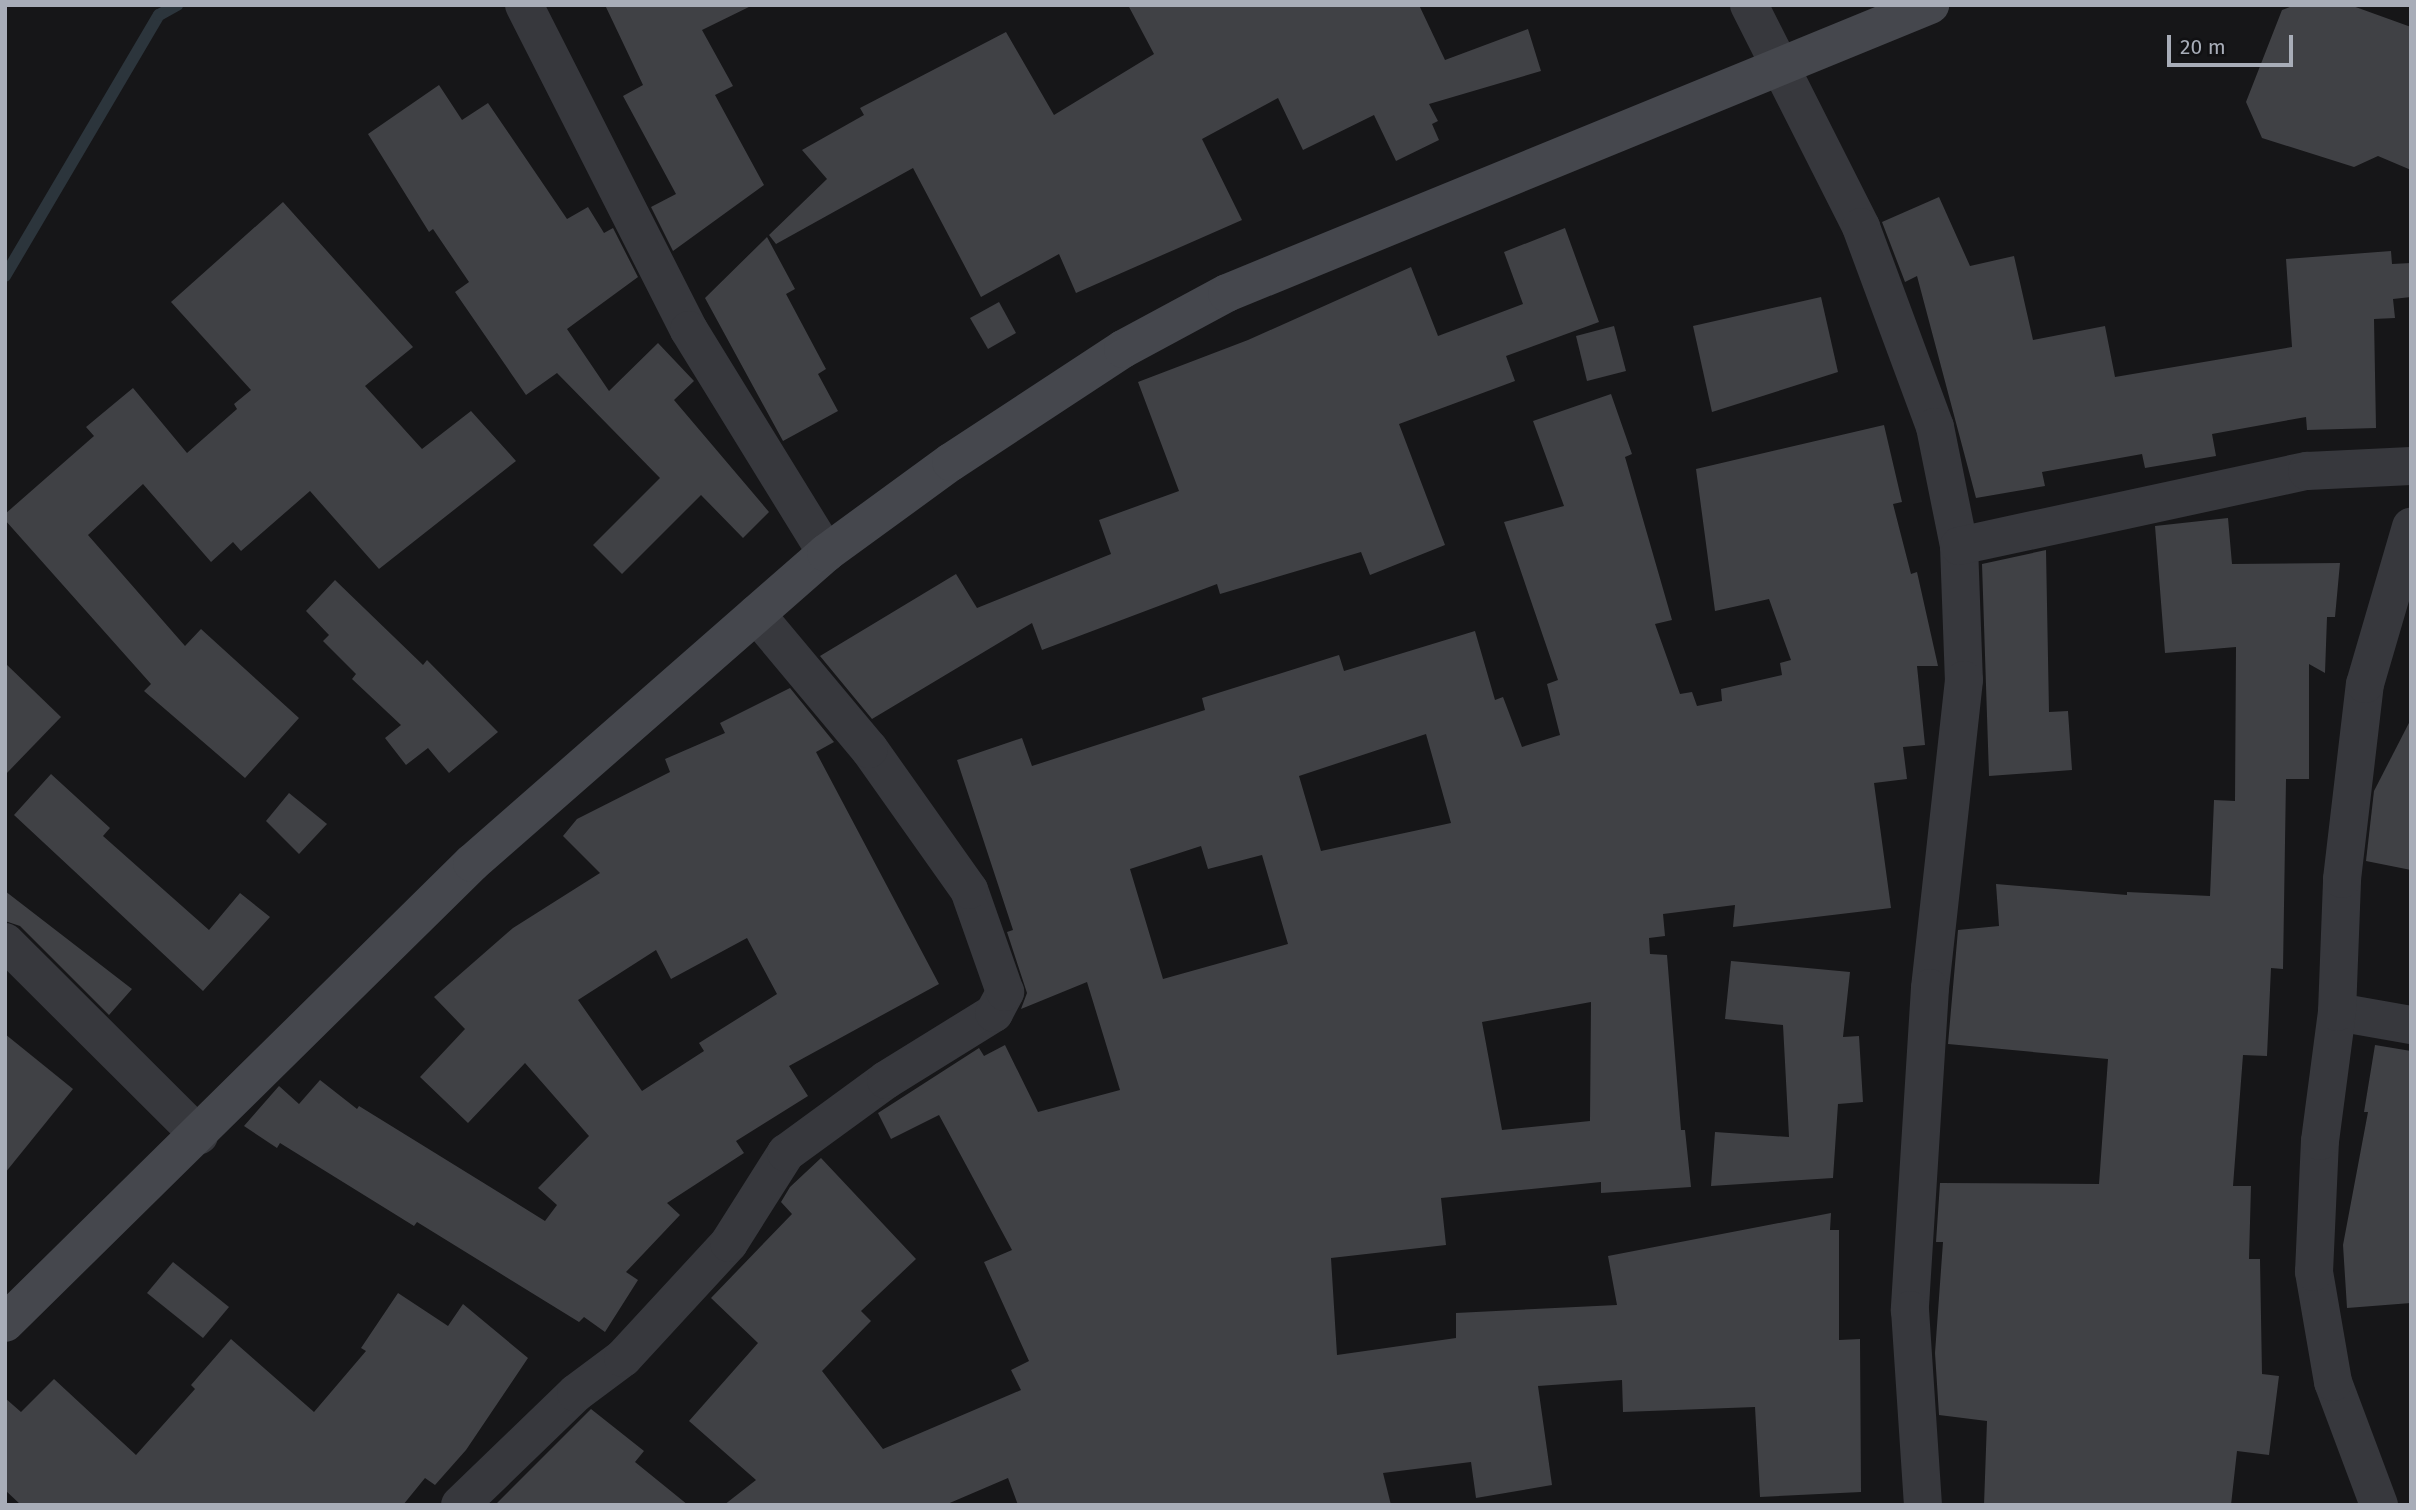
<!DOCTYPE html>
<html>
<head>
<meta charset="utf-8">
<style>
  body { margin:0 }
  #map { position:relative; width:2416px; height:1510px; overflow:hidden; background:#161618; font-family:"Fira Sans",sans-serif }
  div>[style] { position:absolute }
  .stream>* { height:12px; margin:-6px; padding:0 6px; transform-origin:6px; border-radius:6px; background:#2c353c }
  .building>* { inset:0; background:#404145 }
  .street>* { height:38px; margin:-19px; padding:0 19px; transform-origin:19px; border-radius:19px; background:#37383d }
  .secondary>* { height:38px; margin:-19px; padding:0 19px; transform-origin:19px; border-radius:19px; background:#45474d }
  span { translate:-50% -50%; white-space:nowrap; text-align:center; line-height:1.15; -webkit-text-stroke:7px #111113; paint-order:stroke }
  .frame { position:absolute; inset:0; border:7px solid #a8adb8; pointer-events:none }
  .scale { position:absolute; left:2167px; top:35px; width:126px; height:32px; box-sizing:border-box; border:4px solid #a8adb8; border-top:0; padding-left:9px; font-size:21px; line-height:24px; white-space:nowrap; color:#a8adb8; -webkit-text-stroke:5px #111113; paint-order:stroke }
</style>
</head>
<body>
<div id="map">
  <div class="stream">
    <div style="left:5px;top:276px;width:303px;rotate:-59.5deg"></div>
    <div style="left:159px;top:15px;width:21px;rotate:-29deg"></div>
  </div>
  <div class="building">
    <div style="clip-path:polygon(605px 5px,753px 5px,702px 30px,733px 86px,715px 95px,764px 185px,673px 251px,651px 207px,676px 194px,623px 96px,643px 85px)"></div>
    <div style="clip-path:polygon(1128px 5px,1419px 5px,1445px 60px,1528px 29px,1541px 71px,1429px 104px,1438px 121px,1432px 124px,1439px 140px,1396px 161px,1374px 115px,1303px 150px,1278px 98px,1202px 139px,1242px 220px,1076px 293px,1059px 254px,981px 297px,913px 168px,776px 244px,769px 235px,827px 179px,802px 150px,864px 115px,860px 108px,1006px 32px,1054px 115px,1154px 54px)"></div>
    <div style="clip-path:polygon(2295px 5px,2350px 5px,2411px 27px,2411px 170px,2378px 156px,2354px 167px,2262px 138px,2246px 102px,2282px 10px)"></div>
    <div style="clip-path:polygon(439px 85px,462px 120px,488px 103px,567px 219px,588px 207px,604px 233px,613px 228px,638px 277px,567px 329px,609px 391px,658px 343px,694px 381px,674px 400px,769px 512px,743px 538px,701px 495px,622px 574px,593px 545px,660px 478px,557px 373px,526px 395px,455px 292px,469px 282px,433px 229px,429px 232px,368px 134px)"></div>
    <div style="clip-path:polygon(1939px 197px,1970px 266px,2014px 256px,2033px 340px,2105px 326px,2115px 377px,2292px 347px,2286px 259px,2391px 251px,2392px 264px,2411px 263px,2411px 297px,2393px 299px,2395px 318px,2374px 319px,2376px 428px,2307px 430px,2306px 417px,2212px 434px,2216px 456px,2145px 468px,2142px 454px,2042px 472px,2045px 486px,1976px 498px,1917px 276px,1905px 282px,1882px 222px)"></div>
    <div style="clip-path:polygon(283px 202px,413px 347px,365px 386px,422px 449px,471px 411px,516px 461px,379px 569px,310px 491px,241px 551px,233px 542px,211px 562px,143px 484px,88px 535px,185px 646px,201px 629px,299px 718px,245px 778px,144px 691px,151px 684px,5px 520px,5px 514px,94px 436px,86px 427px,133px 388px,187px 453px,237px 409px,234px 404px,251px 390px,171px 302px)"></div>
    <div style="clip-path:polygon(1565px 228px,1599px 322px,1506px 356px,1515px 381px,1399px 424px,1445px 545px,1370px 575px,1361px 552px,1220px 594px,1217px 584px,1042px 650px,1032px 623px,872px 719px,820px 656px,956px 574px,977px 608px,1111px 554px,1099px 520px,1179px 491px,1138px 382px,1248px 340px,1411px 267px,1438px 336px,1523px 304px,1504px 252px)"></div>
    <div style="clip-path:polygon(767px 237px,795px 289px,786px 294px,826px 369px,818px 374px,838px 411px,783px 441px,705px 298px)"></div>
    <div style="clip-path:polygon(1821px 297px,1838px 372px,1712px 412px,1693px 326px)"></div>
    <div style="clip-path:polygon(999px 302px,1016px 333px,988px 349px,970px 318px)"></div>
    <div style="clip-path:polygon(1614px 326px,1626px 371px,1587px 381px,1576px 336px)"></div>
    <div style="clip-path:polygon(evenodd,1611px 394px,1632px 454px,1625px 457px,1672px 620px,1655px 624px,1680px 694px,1692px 692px,1697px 706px,1722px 701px,1721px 689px,1782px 675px,1780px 663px,1791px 660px,1769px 599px,1715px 611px,1696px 469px,1884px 425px,1902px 502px,1893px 504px,1911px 574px,1917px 572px,1938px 666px,1917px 666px,1925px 745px,1903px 747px,1907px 779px,1874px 783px,1891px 908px,1733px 927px,1735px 905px,1663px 914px,1665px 936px,1649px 938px,1650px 954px,1667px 955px,1681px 1130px,1685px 1130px,1691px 1187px,1601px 1193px,1601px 1182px,1441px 1198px,1446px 1245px,1331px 1258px,1337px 1355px,1456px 1338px,1456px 1313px,1617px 1305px,1608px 1256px,1831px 1213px,1830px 1230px,1839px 1230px,1839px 1340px,1860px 1339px,1861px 1492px,1760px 1497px,1755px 1407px,1623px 1412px,1622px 1380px,1538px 1386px,1552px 1485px,1476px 1498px,1471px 1462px,1383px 1473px,1391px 1505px,1018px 1505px,1008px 1478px,945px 1505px,724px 1505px,756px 1480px,689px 1421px,758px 1343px,711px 1298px,792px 1214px,781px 1202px,790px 1187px,821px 1158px,916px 1259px,861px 1311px,871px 1321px,822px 1371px,883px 1449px,1021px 1390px,1011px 1370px,1029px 1361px,984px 1262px,1012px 1250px,939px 1115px,891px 1139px,878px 1113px,979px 1048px,984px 1056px,1005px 1045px,1038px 1112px,1120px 1090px,1087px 982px,1021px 1009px,1027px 993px,1007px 932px,1013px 930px,957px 760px,1022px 738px,1032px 766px,1205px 710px,1202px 698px,1339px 655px,1344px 671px,1475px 631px,1495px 700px,1503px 697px,1522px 747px,1560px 735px,1547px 684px,1558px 680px,1504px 522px,1564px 506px,1533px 421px,1611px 394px,1426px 734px,1451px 823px,1321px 851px,1299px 776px,1426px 734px,1611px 394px,1201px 846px,1208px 869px,1262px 855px,1288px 944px,1163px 979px,1130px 869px,1201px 846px,1611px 394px,1591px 1002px,1590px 1121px,1502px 1130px,1482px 1022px,1591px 1002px)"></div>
    <div style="clip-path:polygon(2228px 518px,2232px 564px,2340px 563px,2335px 617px,2327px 617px,2325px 673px,2309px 664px,2309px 779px,2286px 779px,2283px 969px,2271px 968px,2267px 1056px,2243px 1055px,2233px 1186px,2251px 1186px,2249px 1259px,2260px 1259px,2262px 1374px,2279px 1376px,2269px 1455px,2237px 1451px,2231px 1505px,1984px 1505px,1987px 1421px,1939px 1415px,1935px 1353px,1943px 1242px,1936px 1242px,1940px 1183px,2099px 1184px,2108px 1059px,1948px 1044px,1958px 930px,1999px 926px,1996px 884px,2127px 895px,2127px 892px,2210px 896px,2214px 800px,2235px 801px,2236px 647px,2165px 653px,2155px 526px)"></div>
    <div style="clip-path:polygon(2046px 550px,2049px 712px,2068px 711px,2072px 770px,1989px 776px,1982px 564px)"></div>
    <div style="clip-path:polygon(335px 580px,423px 665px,427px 660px,498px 732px,449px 773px,428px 748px,406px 765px,385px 738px,401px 725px,352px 679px,356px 674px,323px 641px,329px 635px,306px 611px)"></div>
    <div style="clip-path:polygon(5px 663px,61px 717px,5px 775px)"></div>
    <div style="clip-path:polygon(evenodd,790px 688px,834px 742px,816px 752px,939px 984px,789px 1066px,808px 1096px,736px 1141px,744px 1153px,667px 1203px,680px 1215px,626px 1272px,638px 1280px,605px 1332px,584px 1317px,579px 1322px,417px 1222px,414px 1226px,280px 1143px,277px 1148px,244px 1126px,279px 1086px,299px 1104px,320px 1080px,357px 1109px,359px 1106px,545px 1221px,557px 1205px,538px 1188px,589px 1136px,525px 1063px,468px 1123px,420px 1077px,465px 1029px,434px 997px,513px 928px,600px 873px,563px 836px,577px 819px,670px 772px,665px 759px,725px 733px,720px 723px,790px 688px,747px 938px,777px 994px,699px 1043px,704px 1051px,642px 1091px,578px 1000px,656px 950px,671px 979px,747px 938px)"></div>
    <div style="clip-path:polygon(2411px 719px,2411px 870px,2366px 861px,2374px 791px)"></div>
    <div style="clip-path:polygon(51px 774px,110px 828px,103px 836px,209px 930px,240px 893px,270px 917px,203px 991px,14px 815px)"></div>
    <div style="clip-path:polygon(289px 793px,327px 824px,299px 854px,266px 821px)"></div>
    <div style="clip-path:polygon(5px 891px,132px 989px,109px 1015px,20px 926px,5px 921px)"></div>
    <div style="clip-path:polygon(1731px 961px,1850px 972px,1843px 1037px,1859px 1036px,1863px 1102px,1838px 1104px,1833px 1178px,1711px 1186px,1715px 1132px,1789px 1137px,1783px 1025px,1725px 1019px)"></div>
    <div style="clip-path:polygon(5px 1034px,73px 1089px,5px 1173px)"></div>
    <div style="clip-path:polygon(2375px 1045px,2411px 1051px,2411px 1303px,2347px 1308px,2343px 1245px,2368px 1112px,2364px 1112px)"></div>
    <div style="clip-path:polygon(173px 1262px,229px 1307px,203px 1338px,147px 1293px)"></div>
    <div style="clip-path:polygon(398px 1293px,448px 1326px,463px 1304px,528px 1358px,466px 1450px,435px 1485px,425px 1478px,403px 1505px,21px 1505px,5px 1490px,5px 1398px,21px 1412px,54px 1379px,136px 1455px,195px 1389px,191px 1385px,231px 1339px,314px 1412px,366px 1351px,361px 1348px)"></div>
    <div style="clip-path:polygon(591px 1409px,644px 1451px,635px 1462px,688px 1505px,495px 1505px)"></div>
  </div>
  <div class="street">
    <div style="left:524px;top:5px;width:364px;rotate:63.1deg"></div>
    <div style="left:689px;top:330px;width:262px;rotate:58.4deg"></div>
    <div style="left:1749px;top:5px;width:249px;rotate:63.2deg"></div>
    <div style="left:1861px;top:227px;width:213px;rotate:69.7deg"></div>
    <div style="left:1935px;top:427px;width:121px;rotate:78.6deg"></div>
    <div style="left:1959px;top:546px;width:134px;rotate:87.9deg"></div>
    <div style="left:1964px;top:680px;width:310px;rotate:96.3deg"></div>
    <div style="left:1930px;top:988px;width:323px;rotate:93.6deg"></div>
    <div style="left:1910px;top:1310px;width:195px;rotate:86.2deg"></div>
    <div style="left:1959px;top:546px;width:356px;rotate:-12.2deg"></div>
    <div style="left:2307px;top:471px;width:104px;rotate:-2.8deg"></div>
    <div style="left:5px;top:942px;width:274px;rotate:44.9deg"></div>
    <div style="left:2337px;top:1012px;width:75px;rotate:10deg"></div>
    <div style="left:460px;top:1505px;width:161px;rotate:-44deg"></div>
    <div style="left:576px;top:1393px;width:59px;rotate:-36.7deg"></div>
    <div style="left:623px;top:1358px;width:156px;rotate:-47.3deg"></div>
    <div style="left:729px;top:1243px;width:107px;rotate:-57.7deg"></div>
    <div style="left:786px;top:1153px;width:124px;rotate:-36.1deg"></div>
    <div style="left:886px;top:1080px;width:127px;rotate:-31.8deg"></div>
    <div style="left:994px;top:1013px;width:24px;rotate:-62deg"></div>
    <div style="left:1005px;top:992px;width:108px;rotate:-109.4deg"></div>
    <div style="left:969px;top:890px;width:173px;rotate:-125.3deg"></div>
    <div style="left:869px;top:749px;width:176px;rotate:-129.9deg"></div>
    <div style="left:2379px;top:1505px;width:131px;rotate:-110.5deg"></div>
    <div style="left:2333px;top:1382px;width:112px;rotate:-99.8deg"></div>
    <div style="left:2314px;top:1272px;width:131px;rotate:-87.4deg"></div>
    <div style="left:2320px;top:1141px;width:130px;rotate:-82.5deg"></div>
    <div style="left:2337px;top:1012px;width:133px;rotate:-87.8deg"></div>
    <div style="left:2342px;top:879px;width:196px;rotate:-83.3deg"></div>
    <div style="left:2365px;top:684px;width:164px;rotate:-73.7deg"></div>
  </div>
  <div class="secondary">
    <div style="left:5px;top:1323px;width:656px;rotate:-44.57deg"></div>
    <div style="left:472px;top:863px;width:471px;rotate:-41.2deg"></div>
    <div style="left:826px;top:553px;width:155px;rotate:-36.1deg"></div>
    <div style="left:951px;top:462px;width:206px;rotate:-33.3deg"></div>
    <div style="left:1123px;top:349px;width:118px;rotate:-28.3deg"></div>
    <div style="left:1227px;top:293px;width:760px;rotate:-22.28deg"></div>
  </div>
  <div class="frame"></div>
  <div class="scale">20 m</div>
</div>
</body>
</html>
